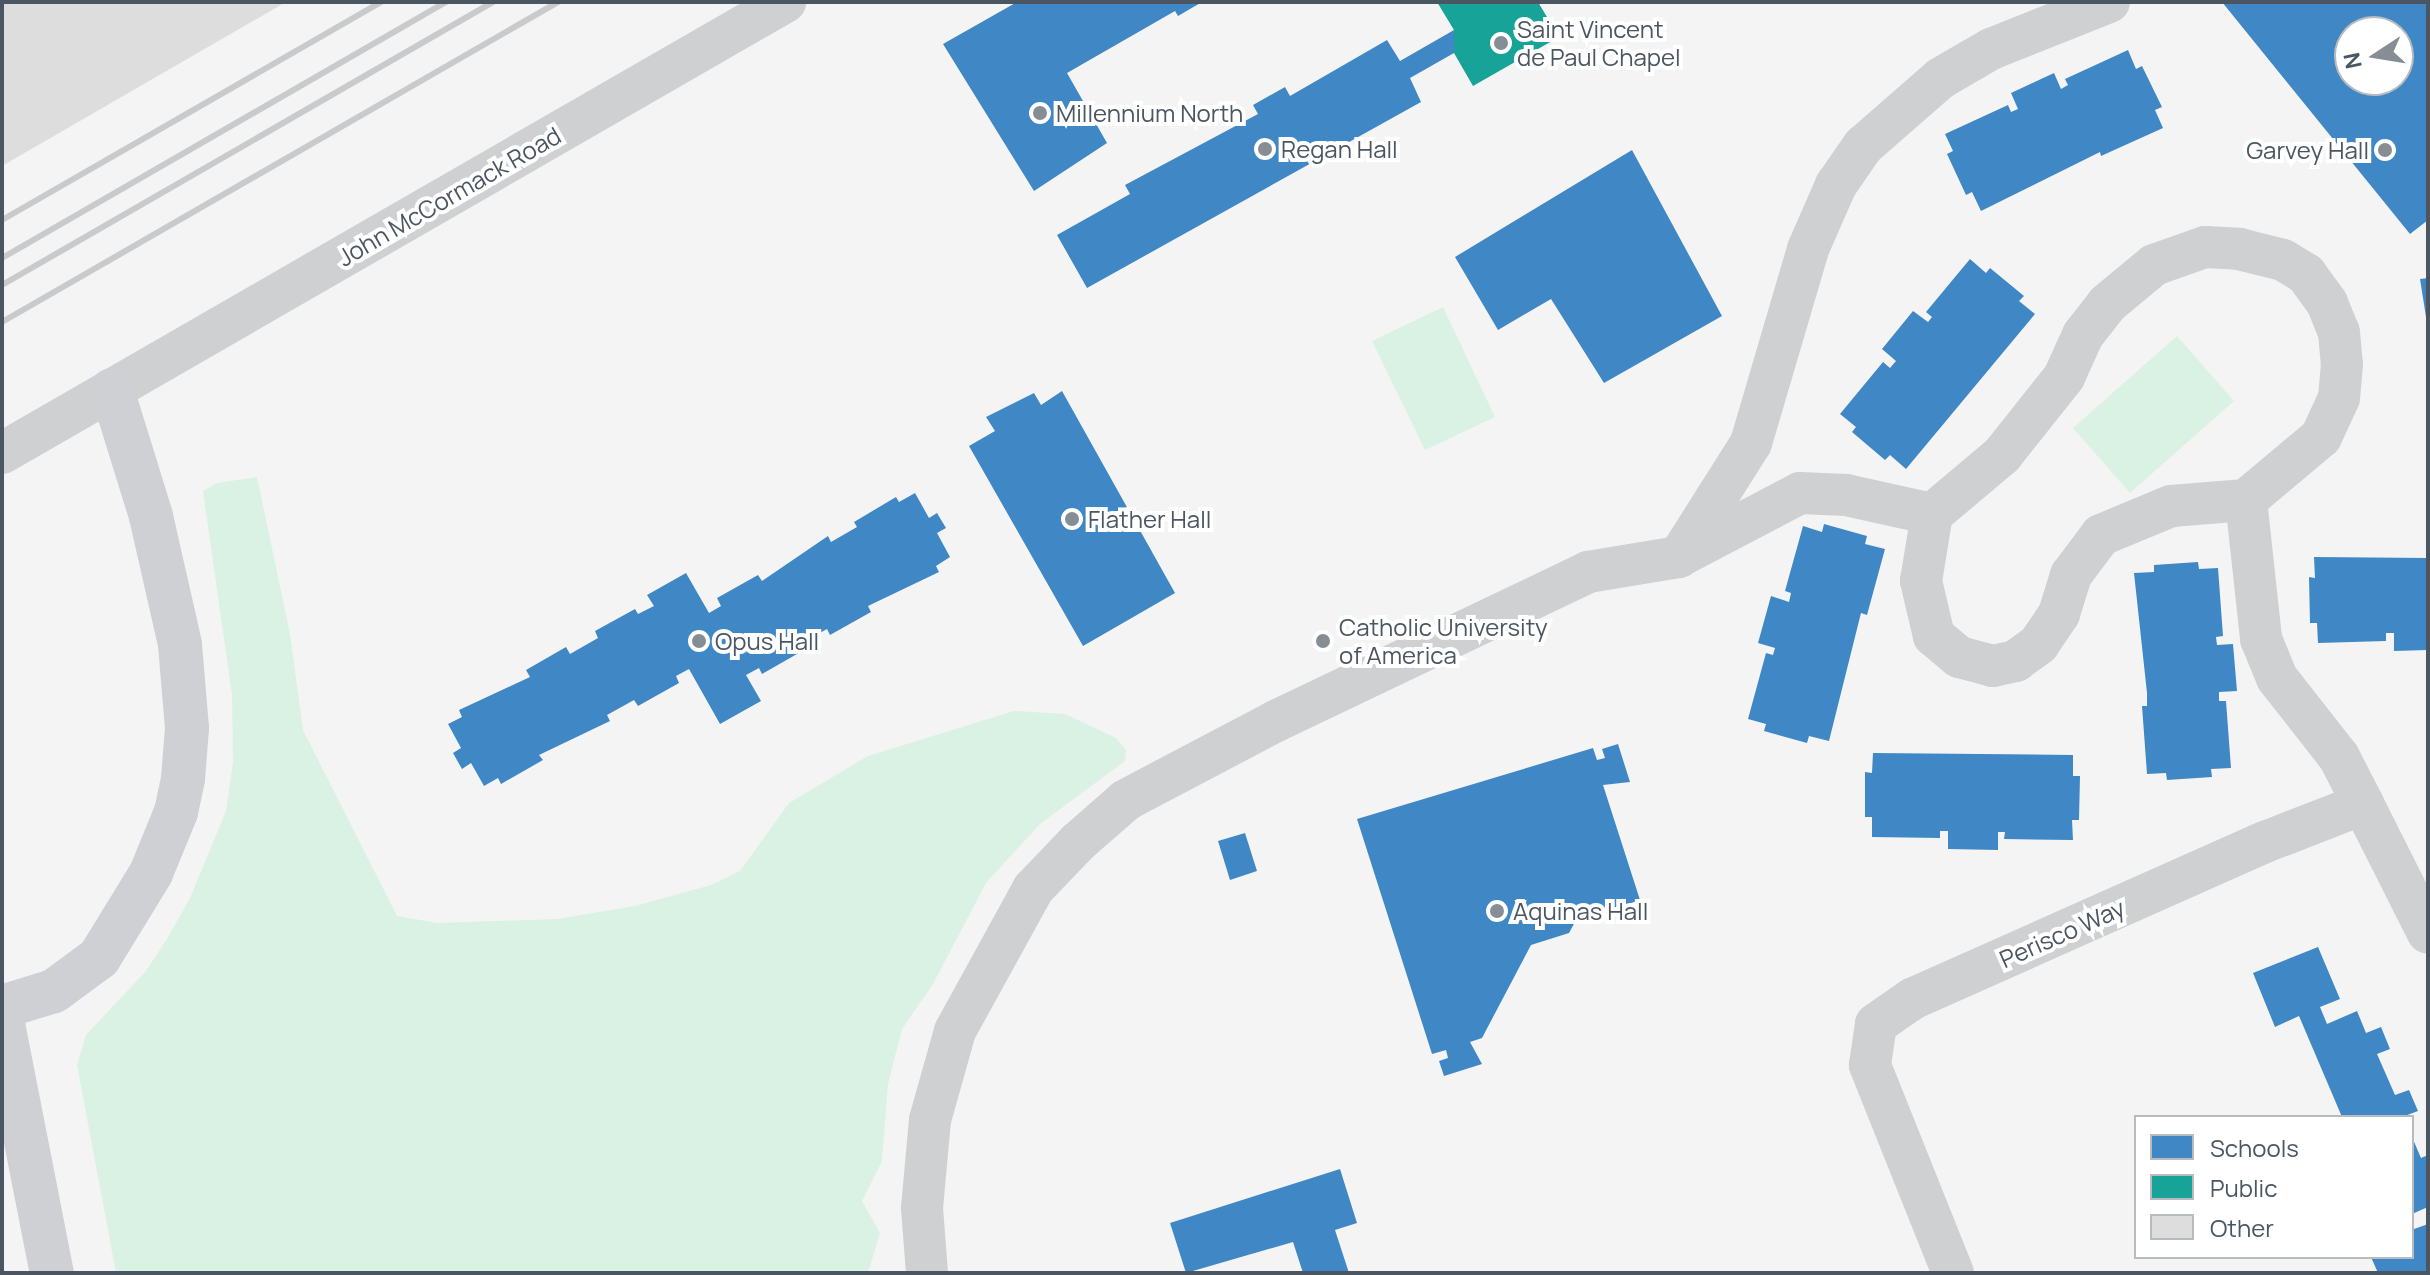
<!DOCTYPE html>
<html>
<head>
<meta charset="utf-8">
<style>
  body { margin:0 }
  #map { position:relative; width:2430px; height:1275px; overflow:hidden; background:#f4f4f4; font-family:Manrope,sans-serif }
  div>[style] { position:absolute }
  .green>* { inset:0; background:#d9f2e3 }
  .schools>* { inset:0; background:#3f88c5 }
  .public>* { inset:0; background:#17a398 }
  .building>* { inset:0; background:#ddddde }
  .street>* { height:42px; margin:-21px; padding:0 21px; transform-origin:21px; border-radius:21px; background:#ced0d2 }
  .secondary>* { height:44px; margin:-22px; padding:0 22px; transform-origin:22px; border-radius:22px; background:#ced0d4 }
  .rail>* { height:6px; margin:-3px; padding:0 3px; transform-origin:3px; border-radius:3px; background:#c9cacc }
  .dots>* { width:22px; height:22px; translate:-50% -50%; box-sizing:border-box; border:4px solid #fff; border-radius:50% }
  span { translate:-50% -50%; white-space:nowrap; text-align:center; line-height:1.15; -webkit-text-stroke:8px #fff; paint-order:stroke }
  .poi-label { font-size:24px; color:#4a5661 }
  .left { translate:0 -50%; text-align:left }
  .right { translate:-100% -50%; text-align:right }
  .street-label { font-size:24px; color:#4a5661 }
  .frame { position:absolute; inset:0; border:4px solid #4a5661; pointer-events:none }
  .legend { position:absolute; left:2134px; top:1115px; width:280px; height:144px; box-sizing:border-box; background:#fff; border:2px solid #b7bbc0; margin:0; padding:10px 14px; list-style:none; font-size:24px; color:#4a5661 }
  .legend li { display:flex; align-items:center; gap:16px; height:40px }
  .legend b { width:40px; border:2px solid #b7bbc0 }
  .north { position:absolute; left:2334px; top:16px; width:80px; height:80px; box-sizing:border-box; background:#fff; border:2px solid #b7bbc0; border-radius:50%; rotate:258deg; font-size:22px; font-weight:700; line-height:32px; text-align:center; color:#4a5661 }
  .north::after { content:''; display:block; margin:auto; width:28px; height:36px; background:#868d94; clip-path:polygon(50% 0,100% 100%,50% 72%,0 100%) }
</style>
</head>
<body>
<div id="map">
  <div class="green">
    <div style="clip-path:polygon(1443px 307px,1495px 417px,1425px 450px,1372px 341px)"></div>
    <div style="clip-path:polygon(2177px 336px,2234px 401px,2130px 493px,2073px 428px)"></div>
    <div style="clip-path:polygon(257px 477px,290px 634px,303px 730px,397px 916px,437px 923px,557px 919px,635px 906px,711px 885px,740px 871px,789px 803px,868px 756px,1014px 711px,1065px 714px,1116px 738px,1126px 750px,1125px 761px,1040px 824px,986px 883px,933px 984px,902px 1029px,888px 1084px,882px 1161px,862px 1201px,880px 1233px,868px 1273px,116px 1273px,77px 1065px,86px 1035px,146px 971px,167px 939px,190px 898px,226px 811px,233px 762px,232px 695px,203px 491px,217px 483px)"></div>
  </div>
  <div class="schools">
    <div style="clip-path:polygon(1017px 2px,1202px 2px,1178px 16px,1175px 11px,1067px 73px,1107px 143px,1034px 191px,943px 44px)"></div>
    <div style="clip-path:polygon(evenodd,2222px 2px,2428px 2px,2428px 220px,2410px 234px,2222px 2px,2350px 32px,2398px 32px,2398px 80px,2350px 80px,2350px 32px)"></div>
    <div style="clip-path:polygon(1454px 30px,1454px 53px,1410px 78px,1421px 102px,1087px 288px,1057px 235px,1130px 194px,1125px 185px,1258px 114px,1253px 105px,1285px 87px,1290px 96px,1387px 40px,1400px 61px)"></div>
    <div style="clip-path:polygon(2128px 50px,2136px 69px,2142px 66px,2162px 107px,2155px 110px,2163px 128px,2101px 156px,2100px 152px,1981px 211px,1972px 192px,1966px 195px,1947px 154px,1953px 151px,1945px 134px,2008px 105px,2011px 112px,2018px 109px,2011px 93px,2054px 73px,2061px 89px,2068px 85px,2065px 79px)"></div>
    <div style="clip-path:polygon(1632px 150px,1722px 316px,1604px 383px,1551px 299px,1498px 330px,1455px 257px)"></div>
    <div style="clip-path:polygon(1970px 259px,1986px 273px,1990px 268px,2024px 296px,2019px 301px,2035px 314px,1906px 469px,1890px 455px,1885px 460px,1852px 432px,1856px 427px,1840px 414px,1883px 362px,1890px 368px,1896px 361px,1882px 349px,1913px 311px,1928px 322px,1932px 317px,1926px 312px)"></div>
    <div style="clip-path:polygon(2428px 278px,2428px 317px,2426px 317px,2420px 279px)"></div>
    <div style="clip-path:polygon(1062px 391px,1175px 593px,1083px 646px,969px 446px,995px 431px,986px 417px,1034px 393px,1041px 405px)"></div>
    <div style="clip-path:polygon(915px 493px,929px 518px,937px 513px,946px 528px,937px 533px,950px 557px,936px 566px,939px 572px,868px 606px,871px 612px,830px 635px,827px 629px,800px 644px,804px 650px,762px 674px,759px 668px,746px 675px,761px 701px,720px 724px,689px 669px,676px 676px,679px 683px,638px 706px,634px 700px,607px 715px,610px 721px,539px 755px,543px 760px,501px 784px,498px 778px,484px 786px,471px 763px,462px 769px,453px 753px,461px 748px,448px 724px,462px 717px,459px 710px,530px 677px,526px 670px,566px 647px,570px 654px,598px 638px,595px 631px,635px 609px,638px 614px,654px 606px,647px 595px,686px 573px,709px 613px,721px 606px,717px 598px,758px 575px,762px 581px,828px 536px,831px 542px,857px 527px,854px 522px,896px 497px,899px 502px)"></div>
    <div style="clip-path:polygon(1824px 524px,1867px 536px,1865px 544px,1885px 549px,1867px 615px,1861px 613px,1829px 741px,1809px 736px,1807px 743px,1764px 731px,1766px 724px,1748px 719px,1766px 653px,1773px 655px,1775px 648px,1758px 643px,1771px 596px,1789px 602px,1791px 593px,1785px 591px,1803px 526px,1822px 532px)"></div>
    <div style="clip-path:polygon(2314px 557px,2428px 558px,2428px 650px,2394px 651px,2394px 633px,2386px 633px,2386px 641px,2318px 643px,2317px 623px,2310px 623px,2309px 577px,2315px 578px)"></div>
    <div style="clip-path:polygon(2198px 562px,2199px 569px,2218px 568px,2223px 636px,2216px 637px,2217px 645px,2233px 644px,2237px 691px,2219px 692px,2219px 701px,2226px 701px,2231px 768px,2211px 769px,2212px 777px,2167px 780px,2166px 773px,2147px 774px,2142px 706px,2147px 706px,2147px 693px,2134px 573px,2154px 572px,2154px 565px)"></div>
    <div style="clip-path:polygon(1618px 744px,1630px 782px,1603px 785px,1640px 900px,1575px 922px,1569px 933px,1531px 945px,1482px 1038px,1470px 1042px,1482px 1064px,1444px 1076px,1439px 1061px,1448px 1058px,1446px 1050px,1432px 1054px,1357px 819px,1593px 748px,1597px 760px,1605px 758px,1602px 749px)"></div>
    <div style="clip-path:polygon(1873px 753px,2073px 755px,2073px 776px,2080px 776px,2079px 820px,2072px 820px,2073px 840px,2004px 839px,2005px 832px,1998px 832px,1998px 850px,1948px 849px,1948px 831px,1940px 831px,1940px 838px,1872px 837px,1872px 817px,1865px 817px,1865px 772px,1872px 773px)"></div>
    <div style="clip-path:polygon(1245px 833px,1257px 871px,1230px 880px,1218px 841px)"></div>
    <div style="clip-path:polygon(2318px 947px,2340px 999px,2320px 1007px,2327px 1024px,2357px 1011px,2366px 1033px,2381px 1027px,2390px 1049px,2377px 1054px,2395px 1095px,2409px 1090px,2418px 1111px,2402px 1117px,2342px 1117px,2299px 1016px,2275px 1027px,2253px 973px)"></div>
    <div style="clip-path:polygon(2412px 1137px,2421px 1158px,2428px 1155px,2428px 1207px,2412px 1214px)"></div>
    <div style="clip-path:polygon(1340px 1169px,1357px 1223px,1335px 1230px,1349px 1273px,1303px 1273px,1293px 1242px,1186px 1273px,1170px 1223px)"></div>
    <div style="clip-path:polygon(2412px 1224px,2414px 1229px,2428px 1224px,2428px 1273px,2378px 1273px,2371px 1257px,2412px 1257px)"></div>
  </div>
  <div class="public">
    <div style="clip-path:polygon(1437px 2px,1538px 2px,1559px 37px,1473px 86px,1454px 53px,1454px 30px)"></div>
  </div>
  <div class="building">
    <div style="clip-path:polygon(2px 2px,286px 2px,2px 166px)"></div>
  </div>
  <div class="street">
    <div style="left:2px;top:453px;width:904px;rotate:-29.94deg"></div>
    <div style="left:2246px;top:500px;width:140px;rotate:83.8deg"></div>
    <div style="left:2261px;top:639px;width:42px;rotate:67.7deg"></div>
    <div style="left:2277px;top:678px;width:100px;rotate:51.9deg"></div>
    <div style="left:2339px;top:757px;width:53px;rotate:62.9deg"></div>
    <div style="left:1682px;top:555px;width:133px;rotate:-27.7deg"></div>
    <div style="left:1800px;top:493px;width:46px;rotate:2.5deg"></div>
    <div style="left:1846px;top:495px;width:88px;rotate:12.5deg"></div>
    <div style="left:1932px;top:514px;width:92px;rotate:-40.1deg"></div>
    <div style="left:2002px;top:455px;width:100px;rotate:-51.5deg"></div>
    <div style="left:2064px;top:377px;width:46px;rotate:-65.7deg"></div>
    <div style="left:2083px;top:335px;width:39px;rotate:-52deg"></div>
    <div style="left:2107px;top:304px;width:61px;rotate:-39.7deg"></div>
    <div style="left:2154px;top:265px;width:54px;rotate:-19.4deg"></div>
    <div style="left:2205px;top:247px;width:34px;rotate:3deg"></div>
    <div style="left:2239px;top:249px;width:45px;rotate:14deg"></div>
    <div style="left:2283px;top:260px;width:27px;rotate:31deg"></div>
    <div style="left:2306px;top:274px;width:36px;rotate:54deg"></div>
    <div style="left:2327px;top:303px;width:31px;rotate:68deg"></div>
    <div style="left:2339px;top:332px;width:32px;rotate:85deg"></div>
    <div style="left:2342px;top:364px;width:34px;rotate:95deg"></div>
    <div style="left:2339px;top:398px;width:43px;rotate:114.8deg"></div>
    <div style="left:2321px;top:437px;width:98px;rotate:140deg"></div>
    <div style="left:2246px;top:500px;width:75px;rotate:175.4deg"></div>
    <div style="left:2171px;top:506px;width:76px;rotate:157.5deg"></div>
    <div style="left:2101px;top:535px;width:50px;rotate:126.9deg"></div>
    <div style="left:2071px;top:575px;width:41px;rotate:107.1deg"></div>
    <div style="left:2059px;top:614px;width:36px;rotate:124deg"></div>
    <div style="left:2039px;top:644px;width:29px;rotate:144deg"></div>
    <div style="left:2016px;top:661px;width:24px;rotate:168deg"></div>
    <div style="left:1993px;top:666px;width:35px;rotate:-165deg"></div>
    <div style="left:1959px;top:657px;width:33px;rotate:-140deg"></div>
    <div style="left:1934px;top:636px;width:57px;rotate:-103.3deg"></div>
    <div style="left:1921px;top:581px;width:68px;rotate:-80.7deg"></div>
    <div style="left:927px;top:1273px;width:65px;rotate:-94.4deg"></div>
    <div style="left:922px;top:1208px;width:88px;rotate:-84.8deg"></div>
    <div style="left:930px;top:1120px;width:92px;rotate:-74.3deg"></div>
    <div style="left:955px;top:1031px;width:162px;rotate:-61.2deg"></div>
    <div style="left:1033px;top:889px;width:65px;rotate:-46.2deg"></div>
    <div style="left:1078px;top:842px;width:64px;rotate:-41.2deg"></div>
    <div style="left:1126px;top:800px;width:170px;rotate:-27.8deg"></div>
    <div style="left:1276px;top:721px;width:346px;rotate:-25.5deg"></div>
    <div style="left:1588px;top:572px;width:92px;rotate:-9.4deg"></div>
    <div style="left:1679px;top:557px;width:135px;rotate:-57.7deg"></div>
    <div style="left:1751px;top:443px;width:202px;rotate:-73.6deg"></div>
    <div style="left:1808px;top:249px;width:70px;rotate:-66.4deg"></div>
    <div style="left:1836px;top:185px;width:47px;rotate:-55.3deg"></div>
    <div style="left:1863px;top:146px;width:103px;rotate:-41.1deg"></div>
    <div style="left:1941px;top:78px;width:58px;rotate:-30.1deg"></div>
    <div style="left:1991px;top:49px;width:127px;rotate:-21.7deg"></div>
    <div style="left:1953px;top:1273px;width:224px;rotate:-111.8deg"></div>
    <div style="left:1870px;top:1065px;width:41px;rotate:-81.7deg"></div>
    <div style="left:1876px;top:1024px;width:44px;rotate:-34.8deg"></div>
    <div style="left:1912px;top:999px;width:386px;rotate:-24deg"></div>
    <div style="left:2265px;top:842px;width:105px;rotate:-21.2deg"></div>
    <div style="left:2363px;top:804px;width:144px;rotate:63.3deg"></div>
  </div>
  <div class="secondary">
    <div style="left:2px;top:1007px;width:54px;rotate:-17.1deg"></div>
    <div style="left:54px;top:991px;width:56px;rotate:-36.3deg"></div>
    <div style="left:99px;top:958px;width:100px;rotate:-58.5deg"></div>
    <div style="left:151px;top:873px;width:66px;rotate:-67.7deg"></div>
    <div style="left:176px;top:812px;width:34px;rotate:-78deg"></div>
    <div style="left:183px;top:779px;width:51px;rotate:-85.5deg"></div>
    <div style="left:187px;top:728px;width:84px;rotate:-94.8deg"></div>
    <div style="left:180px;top:644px;width:131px;rotate:-102.8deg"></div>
    <div style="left:151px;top:516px;width:132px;rotate:-107.2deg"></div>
    <div style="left:2px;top:1019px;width:259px;rotate:78.9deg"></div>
  </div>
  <div class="rail">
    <div style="left:2px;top:220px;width:437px;rotate:-29.9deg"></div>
    <div style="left:2px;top:258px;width:513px;rotate:-29.97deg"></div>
    <div style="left:2px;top:285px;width:567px;rotate:-29.96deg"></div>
    <div style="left:2px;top:322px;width:642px;rotate:-29.92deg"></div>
  </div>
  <div class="dots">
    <div style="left:1501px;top:43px;background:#868d94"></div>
    <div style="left:1040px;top:113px;background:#868d94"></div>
    <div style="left:1265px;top:149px;background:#868d94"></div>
    <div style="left:2385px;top:150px;background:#868d94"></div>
    <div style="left:1072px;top:519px;background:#868d94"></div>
    <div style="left:699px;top:641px;background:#868d94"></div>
    <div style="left:1323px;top:641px;background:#868d94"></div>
    <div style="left:1497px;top:911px;background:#868d94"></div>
  </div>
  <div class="poi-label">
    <span class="left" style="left:1517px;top:43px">Saint Vincent<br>de Paul Chapel</span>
    <span class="left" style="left:1056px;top:113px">Millennium North</span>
    <span class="left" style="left:1281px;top:149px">Regan Hall</span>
    <span class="right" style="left:2369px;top:150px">Garvey Hall</span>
    <span class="left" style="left:1088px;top:519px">Flather Hall</span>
    <span class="left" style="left:1339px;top:641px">Catholic University<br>of America</span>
    <span class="left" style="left:715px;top:641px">Opus Hall</span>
    <span class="left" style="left:1513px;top:911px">Aquinas Hall</span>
  </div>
  <div class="street-label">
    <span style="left:449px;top:196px;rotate:-30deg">John McCormack Road</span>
    <span style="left:2062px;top:933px;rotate:-24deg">Perisco Way</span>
  </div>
  <div class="frame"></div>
  <ul class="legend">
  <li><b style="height:22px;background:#3f88c5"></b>Schools</li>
  <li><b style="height:22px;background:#17a398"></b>Public</li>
  <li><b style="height:22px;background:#ddddde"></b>Other</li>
  </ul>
  <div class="north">N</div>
</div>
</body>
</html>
